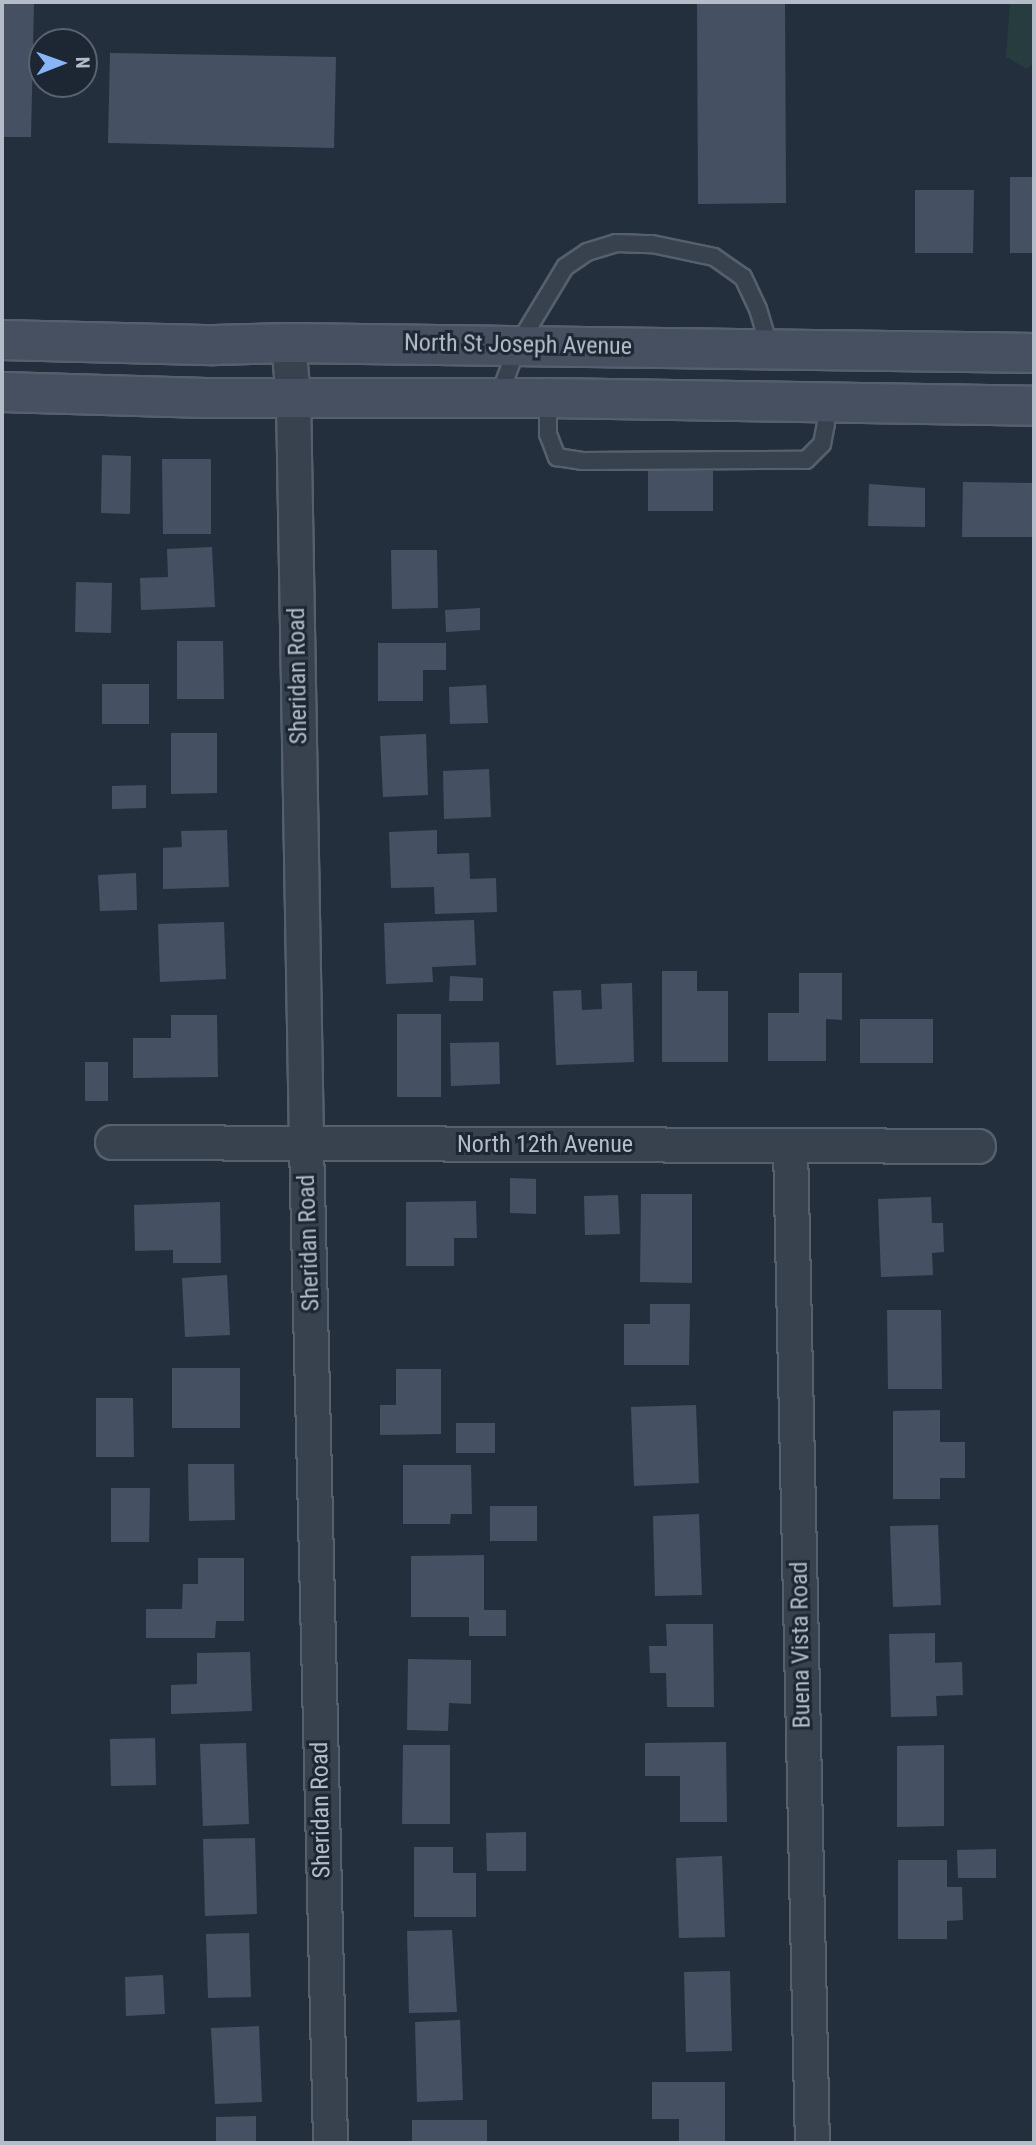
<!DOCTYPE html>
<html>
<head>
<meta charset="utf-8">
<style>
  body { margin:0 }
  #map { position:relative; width:1036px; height:2145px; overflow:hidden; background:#242f3e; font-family:"Roboto Condensed",sans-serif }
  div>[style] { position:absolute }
  .green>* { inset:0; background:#263c3f }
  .building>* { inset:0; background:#455162 }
  .roads { filter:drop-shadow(2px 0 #565f6c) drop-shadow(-2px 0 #565f6c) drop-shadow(0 2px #565f6c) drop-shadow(0 -2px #565f6c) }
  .service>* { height:16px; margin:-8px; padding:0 8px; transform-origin:8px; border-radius:8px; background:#38414e }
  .minor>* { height:33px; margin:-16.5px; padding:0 16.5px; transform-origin:16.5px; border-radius:16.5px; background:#38414e }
  .secondary>* { height:38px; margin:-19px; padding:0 19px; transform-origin:19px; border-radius:19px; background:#465061 }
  span { translate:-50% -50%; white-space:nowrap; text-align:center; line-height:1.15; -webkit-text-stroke:6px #1d2633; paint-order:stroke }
  .street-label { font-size:24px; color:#b4bcc9 }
  .frame { position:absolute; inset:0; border:4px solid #b4bcc9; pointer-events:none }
  .north { position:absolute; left:28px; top:28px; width:70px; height:70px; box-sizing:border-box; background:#1d2633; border:2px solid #59626f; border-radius:50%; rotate:89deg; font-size:19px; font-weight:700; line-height:28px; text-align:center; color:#b4bcc9 }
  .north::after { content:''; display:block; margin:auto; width:24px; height:32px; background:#8ab4f8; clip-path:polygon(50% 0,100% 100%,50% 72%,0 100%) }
</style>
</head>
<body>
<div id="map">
  <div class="green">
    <div style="clip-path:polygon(1010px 2px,1034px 2px,1034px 62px,1027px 69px,1006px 57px)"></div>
  </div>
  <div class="building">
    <div style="clip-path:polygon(2px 2px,34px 2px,31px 137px,2px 137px)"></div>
    <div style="clip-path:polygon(697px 2px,785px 2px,786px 203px,698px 204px)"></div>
    <div style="clip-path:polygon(110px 53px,336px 57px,334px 148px,108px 143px)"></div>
    <div style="clip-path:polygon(1010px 177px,1034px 177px,1034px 253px,1010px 253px)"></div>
    <div style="clip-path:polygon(915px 190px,974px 190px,973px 253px,915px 253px)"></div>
    <div style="clip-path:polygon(102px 455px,131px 456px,130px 514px,101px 513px)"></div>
    <div style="clip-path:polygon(162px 459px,211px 459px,211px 534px,163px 534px)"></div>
    <div style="clip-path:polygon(648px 470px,713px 471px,713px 511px,648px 511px)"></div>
    <div style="clip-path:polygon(963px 482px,1034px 483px,1034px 537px,962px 537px)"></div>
    <div style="clip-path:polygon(869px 484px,925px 488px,925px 527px,868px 526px)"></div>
    <div style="clip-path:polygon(212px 547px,215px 607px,141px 610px,140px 578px,168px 577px,167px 549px)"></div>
    <div style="clip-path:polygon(391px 550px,437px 550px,438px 608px,392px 609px)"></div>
    <div style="clip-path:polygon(76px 582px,112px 583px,111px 633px,75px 632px)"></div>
    <div style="clip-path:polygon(480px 608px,480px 630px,446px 632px,445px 610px)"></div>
    <div style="clip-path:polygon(177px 641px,223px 641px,224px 699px,177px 699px)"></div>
    <div style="clip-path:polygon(378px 643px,446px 643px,446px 670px,423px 670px,423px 701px,378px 701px)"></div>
    <div style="clip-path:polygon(102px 684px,149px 684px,149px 724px,102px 724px)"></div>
    <div style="clip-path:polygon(486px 685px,488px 723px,450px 724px,449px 687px)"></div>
    <div style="clip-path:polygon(171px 733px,217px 733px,217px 793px,171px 794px)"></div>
    <div style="clip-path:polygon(426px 734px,428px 795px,383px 797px,380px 736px)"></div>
    <div style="clip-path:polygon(489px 769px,491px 817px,444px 819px,443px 771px)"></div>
    <div style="clip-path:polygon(146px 785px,146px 808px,112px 809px,112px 786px)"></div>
    <div style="clip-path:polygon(227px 830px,229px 887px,163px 889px,163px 848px,182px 847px,181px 831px)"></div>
    <div style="clip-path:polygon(437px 830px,437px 854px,469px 853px,470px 879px,496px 878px,497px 912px,435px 914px,434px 887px,391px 888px,389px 832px)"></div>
    <div style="clip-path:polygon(136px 873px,137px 910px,100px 911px,98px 875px)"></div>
    <div style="clip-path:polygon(474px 920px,476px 965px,432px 967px,433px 982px,386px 984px,384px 923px)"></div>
    <div style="clip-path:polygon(224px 922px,226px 979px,160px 982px,158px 924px)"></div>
    <div style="clip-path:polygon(662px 971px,697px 971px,697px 991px,728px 991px,728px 1062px,662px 1062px)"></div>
    <div style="clip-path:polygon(799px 973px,842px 973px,842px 1020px,826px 1019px,826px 1061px,768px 1061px,768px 1013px,799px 1013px)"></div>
    <div style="clip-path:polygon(450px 976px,483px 978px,483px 1001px,449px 1001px)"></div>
    <div style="clip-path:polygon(632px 983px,634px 1062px,556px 1065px,553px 991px,581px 990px,582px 1010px,602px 1009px,601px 984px)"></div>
    <div style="clip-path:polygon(397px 1014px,441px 1014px,441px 1097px,397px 1097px)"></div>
    <div style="clip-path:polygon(171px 1015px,217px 1015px,218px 1077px,133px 1078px,133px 1038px,171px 1038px)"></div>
    <div style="clip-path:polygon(860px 1019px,933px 1019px,933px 1063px,860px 1063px)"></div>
    <div style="clip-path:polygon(499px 1042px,500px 1084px,451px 1086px,450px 1043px)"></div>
    <div style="clip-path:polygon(85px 1062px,108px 1062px,108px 1101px,85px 1101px)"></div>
    <div style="clip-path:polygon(510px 1178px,536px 1179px,536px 1214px,510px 1213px)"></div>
    <div style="clip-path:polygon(641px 1194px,692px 1194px,692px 1283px,640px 1282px)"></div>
    <div style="clip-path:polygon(618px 1195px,620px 1234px,585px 1235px,584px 1196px)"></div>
    <div style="clip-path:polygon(931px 1197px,932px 1223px,943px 1223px,944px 1252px,932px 1253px,933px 1275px,881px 1277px,878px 1199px)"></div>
    <div style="clip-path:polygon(476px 1201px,477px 1238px,454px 1238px,454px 1266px,406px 1266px,406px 1202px)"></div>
    <div style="clip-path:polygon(220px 1202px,221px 1263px,173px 1263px,173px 1250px,135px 1251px,134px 1205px)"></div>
    <div style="clip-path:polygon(227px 1275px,230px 1335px,185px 1337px,182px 1278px)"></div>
    <div style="clip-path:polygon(650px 1304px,690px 1304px,689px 1365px,624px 1365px,624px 1324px,650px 1324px)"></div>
    <div style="clip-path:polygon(887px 1310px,941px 1310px,942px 1389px,888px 1389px)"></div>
    <div style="clip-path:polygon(172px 1368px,240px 1368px,240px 1428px,172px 1428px)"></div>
    <div style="clip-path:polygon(396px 1369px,441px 1369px,441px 1434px,380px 1435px,380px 1405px,396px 1405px)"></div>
    <div style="clip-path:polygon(96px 1398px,133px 1398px,134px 1457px,96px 1457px)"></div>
    <div style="clip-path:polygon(696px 1405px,699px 1483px,634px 1486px,631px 1407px)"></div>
    <div style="clip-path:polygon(940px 1410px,940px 1442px,965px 1442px,965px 1478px,940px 1478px,940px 1499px,893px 1499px,893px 1411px)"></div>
    <div style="clip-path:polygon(456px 1423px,495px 1423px,495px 1453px,456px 1453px)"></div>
    <div style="clip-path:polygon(188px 1464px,234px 1464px,235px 1520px,189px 1521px)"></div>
    <div style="clip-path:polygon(403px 1465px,471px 1465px,472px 1514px,451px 1514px,450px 1524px,403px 1524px)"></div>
    <div style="clip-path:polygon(111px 1488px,150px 1488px,149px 1542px,111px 1542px)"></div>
    <div style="clip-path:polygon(490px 1506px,537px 1506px,537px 1541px,490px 1541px)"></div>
    <div style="clip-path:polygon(699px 1514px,702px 1595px,655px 1596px,653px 1516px)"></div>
    <div style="clip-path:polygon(938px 1525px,941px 1605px,893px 1607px,890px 1526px)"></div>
    <div style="clip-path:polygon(484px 1555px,484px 1610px,506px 1610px,506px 1636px,469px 1636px,469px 1617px,411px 1617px,411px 1556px)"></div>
    <div style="clip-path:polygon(198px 1558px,244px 1558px,244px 1621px,216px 1621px,215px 1638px,146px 1638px,146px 1609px,182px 1609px,183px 1584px,198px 1584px)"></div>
    <div style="clip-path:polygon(666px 1624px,713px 1624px,714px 1707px,667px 1707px,666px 1673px,650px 1673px,649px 1646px,667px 1646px)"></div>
    <div style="clip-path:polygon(935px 1633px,935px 1663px,962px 1662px,963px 1695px,936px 1696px,937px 1716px,891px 1717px,889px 1634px)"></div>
    <div style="clip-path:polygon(250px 1652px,252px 1711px,171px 1714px,171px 1685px,197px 1684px,197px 1653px)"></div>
    <div style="clip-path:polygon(408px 1659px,471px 1660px,471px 1704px,449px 1703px,448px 1731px,407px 1730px)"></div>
    <div style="clip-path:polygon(155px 1738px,156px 1785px,111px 1786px,110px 1739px)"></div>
    <div style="clip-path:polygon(726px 1742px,727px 1822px,680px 1822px,680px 1776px,645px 1776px,645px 1743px)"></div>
    <div style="clip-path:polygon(246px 1743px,249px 1824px,203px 1826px,200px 1744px)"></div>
    <div style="clip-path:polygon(403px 1745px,450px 1745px,450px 1824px,402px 1824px)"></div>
    <div style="clip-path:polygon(944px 1745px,944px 1826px,897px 1827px,897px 1746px)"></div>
    <div style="clip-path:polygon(526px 1832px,526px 1871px,487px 1871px,486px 1833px)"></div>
    <div style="clip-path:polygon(255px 1838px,257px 1914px,205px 1916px,203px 1839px)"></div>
    <div style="clip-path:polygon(414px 1847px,453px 1847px,453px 1873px,476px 1873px,476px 1917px,414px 1917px)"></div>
    <div style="clip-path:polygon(996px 1849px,996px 1878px,958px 1878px,957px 1850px)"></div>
    <div style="clip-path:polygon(722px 1856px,725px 1937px,679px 1938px,676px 1858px)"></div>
    <div style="clip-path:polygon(898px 1860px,947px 1860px,947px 1887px,962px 1887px,963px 1920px,947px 1921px,947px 1939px,898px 1939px)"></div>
    <div style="clip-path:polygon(452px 1930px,457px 2012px,409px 2013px,407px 1931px)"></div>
    <div style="clip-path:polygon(249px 1933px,251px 1997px,208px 1998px,206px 1934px)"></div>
    <div style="clip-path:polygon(730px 1971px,732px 2051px,686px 2052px,684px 1972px)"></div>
    <div style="clip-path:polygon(163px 1975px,165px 2014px,126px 2016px,125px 1977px)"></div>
    <div style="clip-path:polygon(460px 2020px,463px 2100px,417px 2102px,415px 2022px)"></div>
    <div style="clip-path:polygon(259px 2026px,262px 2102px,215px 2104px,211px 2028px)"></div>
    <div style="clip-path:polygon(652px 2082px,725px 2082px,725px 2143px,679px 2143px,679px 2119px,652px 2119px)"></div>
    <div style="clip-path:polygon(256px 2116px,256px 2143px,216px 2143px,216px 2117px)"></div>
    <div style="clip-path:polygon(412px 2120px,487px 2120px,487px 2143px,412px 2143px)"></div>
  </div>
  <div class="roads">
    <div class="service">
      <div style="left:499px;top:396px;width:54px;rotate:-69.6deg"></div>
      <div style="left:518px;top:345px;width:91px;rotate:-58.9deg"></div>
      <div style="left:565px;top:267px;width:27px;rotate:-34deg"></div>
      <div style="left:587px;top:252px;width:30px;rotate:-17deg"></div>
      <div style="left:616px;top:243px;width:36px;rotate:2deg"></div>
      <div style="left:652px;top:244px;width:63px;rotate:11.8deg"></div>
      <div style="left:714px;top:257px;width:35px;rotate:35deg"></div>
      <div style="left:743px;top:277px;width:35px;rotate:65deg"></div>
      <div style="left:758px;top:309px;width:42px;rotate:73.3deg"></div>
      <div style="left:548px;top:398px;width:36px;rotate:90deg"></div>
      <div style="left:548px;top:434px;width:25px;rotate:69deg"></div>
      <div style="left:557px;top:457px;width:25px;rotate:9deg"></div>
      <div style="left:582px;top:461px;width:224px;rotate:-0.3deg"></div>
      <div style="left:806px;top:460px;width:23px;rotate:-45deg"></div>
      <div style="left:822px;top:444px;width:20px;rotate:-79deg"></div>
      <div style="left:826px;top:424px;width:22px;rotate:-95deg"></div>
    </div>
    <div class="minor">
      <div style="left:288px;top:343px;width:54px;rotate:84.7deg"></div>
      <div style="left:293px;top:397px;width:747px;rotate:89deg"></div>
      <div style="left:306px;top:1144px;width:999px;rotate:88.62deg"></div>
      <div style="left:112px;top:1142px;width:866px;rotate:0.26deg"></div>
      <div style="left:790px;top:1146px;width:997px;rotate:88.74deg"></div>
    </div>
    <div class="secondary">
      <div style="left:2px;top:340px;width:212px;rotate:1.4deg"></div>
      <div style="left:214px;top:345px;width:74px;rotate:-1.5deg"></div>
      <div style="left:288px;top:343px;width:746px;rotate:0.77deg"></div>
      <div style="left:2px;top:392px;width:204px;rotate:1.7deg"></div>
      <div style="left:206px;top:398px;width:342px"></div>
      <div style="left:548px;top:398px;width:486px;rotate:0.9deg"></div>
    </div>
  </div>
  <div class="street-label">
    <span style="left:518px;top:345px;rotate:1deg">North St Joseph Avenue</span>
    <span style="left:298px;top:676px;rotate:-91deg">Sheridan Road</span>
    <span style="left:545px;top:1145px">North 12th Avenue</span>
    <span style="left:309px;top:1243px;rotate:-92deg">Sheridan Road</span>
    <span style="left:801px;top:1645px;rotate:-91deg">Buena Vista Road</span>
    <span style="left:321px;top:1810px;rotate:-91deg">Sheridan Road</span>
  </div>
  <div class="frame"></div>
  <div class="north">N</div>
</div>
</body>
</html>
